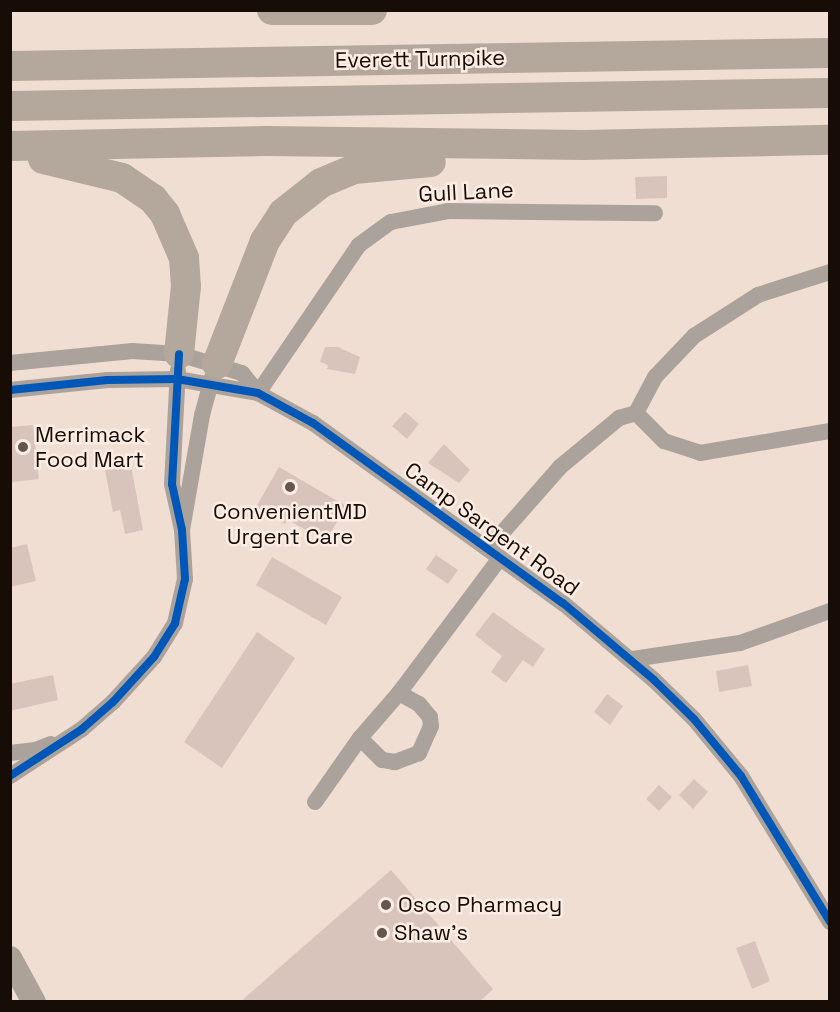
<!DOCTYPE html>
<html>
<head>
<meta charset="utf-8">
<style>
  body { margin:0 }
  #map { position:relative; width:840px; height:1012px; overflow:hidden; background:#f0ded3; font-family:"Space Grotesk",sans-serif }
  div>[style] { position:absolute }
  .building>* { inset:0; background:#d9c4bc }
  .minor>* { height:16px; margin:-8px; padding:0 8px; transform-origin:8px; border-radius:8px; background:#aba39b }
  .secondary>* { height:24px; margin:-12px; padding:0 12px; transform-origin:12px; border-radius:12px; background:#aca298 }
  .motorway>* { height:30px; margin:-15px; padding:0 15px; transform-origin:15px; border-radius:15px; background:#b4a89c }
  .cycleway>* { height:8px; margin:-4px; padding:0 4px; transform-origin:4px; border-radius:4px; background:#0057b8 }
  .dots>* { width:16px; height:16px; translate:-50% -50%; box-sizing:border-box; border:3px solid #fbede4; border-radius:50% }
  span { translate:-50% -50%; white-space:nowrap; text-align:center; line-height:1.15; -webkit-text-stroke:5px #fbede4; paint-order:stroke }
  .street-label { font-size:22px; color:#180d06 }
  .poi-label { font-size:22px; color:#180d06 }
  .left { translate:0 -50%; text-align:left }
  .frame { position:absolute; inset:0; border:12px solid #180d06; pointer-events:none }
</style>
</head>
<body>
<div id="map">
  <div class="building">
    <div style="clip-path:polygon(667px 176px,667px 198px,636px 199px,635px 177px)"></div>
    <div style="clip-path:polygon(325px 347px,338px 347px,360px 357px,355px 374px,327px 369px,328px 365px,320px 362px)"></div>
    <div style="clip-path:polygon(405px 412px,419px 424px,407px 439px,392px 426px)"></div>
    <div style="clip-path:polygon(33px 425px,39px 479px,12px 482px,10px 427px)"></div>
    <div style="clip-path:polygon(444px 444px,470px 470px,459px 483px,428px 463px)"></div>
    <div style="clip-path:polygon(131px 465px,143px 530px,125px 534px,120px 510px,113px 512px,105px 470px)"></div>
    <div style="clip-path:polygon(279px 467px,346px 506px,326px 541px,288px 520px,285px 524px,256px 507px)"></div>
    <div style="clip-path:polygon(27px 544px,36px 581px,10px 587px,10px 548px)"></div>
    <div style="clip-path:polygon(436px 555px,458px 570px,448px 584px,426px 569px)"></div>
    <div style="clip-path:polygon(272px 557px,342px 597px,326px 625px,256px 585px)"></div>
    <div style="clip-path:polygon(493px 612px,545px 649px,533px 667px,523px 660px,506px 683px,491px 672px,502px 656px,475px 635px)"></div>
    <div style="clip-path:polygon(257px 632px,295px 658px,222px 768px,184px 742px)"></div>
    <div style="clip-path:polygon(748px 665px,752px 686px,719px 692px,716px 671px)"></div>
    <div style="clip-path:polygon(53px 675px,58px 700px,10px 711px,10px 684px)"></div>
    <div style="clip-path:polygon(607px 694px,623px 706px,610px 725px,594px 712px)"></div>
    <div style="clip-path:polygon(694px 779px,708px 792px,693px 809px,679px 795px)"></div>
    <div style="clip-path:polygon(659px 785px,672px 797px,659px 811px,646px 799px)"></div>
    <div style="clip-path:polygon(391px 870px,493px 989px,479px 1002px,240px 1002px)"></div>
    <div style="clip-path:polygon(755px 941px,770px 981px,752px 989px,736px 948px)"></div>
  </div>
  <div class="minor">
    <div style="left:10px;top:363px;width:123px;rotate:-5.6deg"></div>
    <div style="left:132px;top:351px;width:47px;rotate:3.7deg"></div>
    <div style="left:179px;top:354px;width:66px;rotate:16.8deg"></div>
    <div style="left:242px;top:373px;width:26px;rotate:51deg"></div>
    <div style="left:10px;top:390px;width:98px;rotate:-5.9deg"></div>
    <div style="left:107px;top:380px;width:70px;rotate:-0.8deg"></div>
    <div style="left:177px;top:379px;width:82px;rotate:9.8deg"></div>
    <div style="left:258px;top:393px;width:63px;rotate:28.6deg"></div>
    <div style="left:313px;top:423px;width:308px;rotate:35.8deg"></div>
    <div style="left:563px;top:603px;width:119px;rotate:40.2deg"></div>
    <div style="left:654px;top:680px;width:56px;rotate:44.3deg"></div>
    <div style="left:694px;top:719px;width:74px;rotate:50.5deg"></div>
    <div style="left:741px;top:776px;width:171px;rotate:58.6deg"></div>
    <div style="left:258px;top:393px;width:179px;rotate:-55.7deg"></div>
    <div style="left:359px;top:245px;width:39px;rotate:-36deg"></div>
    <div style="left:391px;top:222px;width:58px;rotate:-10.9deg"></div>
    <div style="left:448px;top:211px;width:207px;rotate:0.6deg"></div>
    <div style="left:636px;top:413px;width:40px;rotate:45deg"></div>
    <div style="left:664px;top:441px;width:38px;rotate:18deg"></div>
    <div style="left:700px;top:453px;width:132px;rotate:-9.6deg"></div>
    <div style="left:182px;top:530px;width:117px;rotate:-80.1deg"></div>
    <div style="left:202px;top:415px;width:41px;rotate:-74.6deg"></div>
    <div style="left:488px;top:549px;width:109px;rotate:-48.7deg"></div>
    <div style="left:560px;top:467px;width:77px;rotate:-39.7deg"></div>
    <div style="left:619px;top:418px;width:18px;rotate:-16deg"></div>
    <div style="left:636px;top:413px;width:41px;rotate:-62.2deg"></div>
    <div style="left:655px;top:377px;width:57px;rotate:-46.4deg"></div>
    <div style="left:694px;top:336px;width:76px;rotate:-32.6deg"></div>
    <div style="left:758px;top:295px;width:76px;rotate:-17.7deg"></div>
    <div style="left:633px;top:659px;width:108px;rotate:-8.5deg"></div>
    <div style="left:740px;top:643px;width:96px;rotate:-19.6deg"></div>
    <div style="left:399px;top:693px;width:23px;rotate:29deg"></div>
    <div style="left:419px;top:704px;width:17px;rotate:50deg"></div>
    <div style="left:430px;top:717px;width:9px;rotate:84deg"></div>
    <div style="left:431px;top:726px;width:30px;rotate:114deg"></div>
    <div style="left:419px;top:753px;width:26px;rotate:159deg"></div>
    <div style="left:395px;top:762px;width:13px;rotate:-171deg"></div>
    <div style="left:382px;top:760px;width:31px;rotate:-135deg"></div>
    <div style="left:360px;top:738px;width:60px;rotate:-49.1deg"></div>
    <div style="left:399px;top:693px;width:169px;rotate:-53.2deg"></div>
    <div style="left:10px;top:753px;width:26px;rotate:-7deg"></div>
    <div style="left:36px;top:750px;width:16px;rotate:-22deg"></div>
    <div style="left:10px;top:776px;width:86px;rotate:-33.1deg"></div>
    <div style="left:82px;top:729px;width:41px;rotate:-41.1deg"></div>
    <div style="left:113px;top:702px;width:61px;rotate:-47.7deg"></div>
    <div style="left:154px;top:657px;width:40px;rotate:-58deg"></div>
    <div style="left:175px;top:623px;width:45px;rotate:-77.2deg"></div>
    <div style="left:185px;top:579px;width:49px;rotate:-93.5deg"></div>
    <div style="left:182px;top:530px;width:47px;rotate:-102.3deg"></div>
    <div style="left:172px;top:484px;width:114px;rotate:-87deg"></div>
    <div style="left:315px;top:802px;width:78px;rotate:-54.9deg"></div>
  </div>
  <div class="secondary">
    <div style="left:10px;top:958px;width:50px;rotate:61.4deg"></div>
  </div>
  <div class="motorway">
    <div style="left:272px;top:10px;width:100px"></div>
    <div style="left:10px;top:66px;width:820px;rotate:-0.91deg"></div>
    <div style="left:10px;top:106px;width:820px;rotate:-0.91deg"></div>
    <div style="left:10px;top:146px;width:256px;rotate:-1.1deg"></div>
    <div style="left:266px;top:141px;width:318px;rotate:0.7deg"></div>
    <div style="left:584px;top:145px;width:246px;rotate:-1.2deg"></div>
    <div style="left:43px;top:159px;width:81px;rotate:13.5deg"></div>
    <div style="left:122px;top:178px;width:37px;rotate:34deg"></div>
    <div style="left:153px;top:199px;width:19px;rotate:51deg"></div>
    <div style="left:165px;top:214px;width:48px;rotate:66.6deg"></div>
    <div style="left:184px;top:258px;width:28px;rotate:86deg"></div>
    <div style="left:186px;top:286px;width:68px;rotate:95.9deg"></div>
    <div style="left:217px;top:364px;width:132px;rotate:-68.7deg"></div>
    <div style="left:265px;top:241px;width:33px;rotate:-57deg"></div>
    <div style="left:283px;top:213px;width:48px;rotate:-38.3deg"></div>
    <div style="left:321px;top:183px;width:36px;rotate:-23deg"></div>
    <div style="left:354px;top:169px;width:77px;rotate:-5.2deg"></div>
  </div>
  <div class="cycleway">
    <div style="left:10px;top:390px;width:98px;rotate:-5.9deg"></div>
    <div style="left:107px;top:380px;width:70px;rotate:-0.8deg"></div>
    <div style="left:177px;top:379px;width:82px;rotate:9.8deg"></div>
    <div style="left:258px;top:393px;width:63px;rotate:28.6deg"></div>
    <div style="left:313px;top:423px;width:308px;rotate:35.8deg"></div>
    <div style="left:563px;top:603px;width:119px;rotate:40.2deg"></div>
    <div style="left:654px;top:680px;width:56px;rotate:44.3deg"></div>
    <div style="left:694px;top:719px;width:74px;rotate:50.5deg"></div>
    <div style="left:741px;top:776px;width:171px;rotate:58.6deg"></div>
    <div style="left:10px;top:776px;width:86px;rotate:-33.1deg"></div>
    <div style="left:82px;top:729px;width:41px;rotate:-41.1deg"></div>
    <div style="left:113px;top:702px;width:61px;rotate:-47.7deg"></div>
    <div style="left:154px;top:657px;width:40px;rotate:-58deg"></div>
    <div style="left:175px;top:623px;width:45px;rotate:-77.2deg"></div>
    <div style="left:185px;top:579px;width:49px;rotate:-93.5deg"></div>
    <div style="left:182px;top:530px;width:47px;rotate:-102.3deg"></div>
    <div style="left:172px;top:484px;width:130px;rotate:-86.9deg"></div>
  </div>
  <div class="dots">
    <div style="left:23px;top:447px;background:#64564e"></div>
    <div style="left:290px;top:487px;background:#64564e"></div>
    <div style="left:386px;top:905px;background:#64564e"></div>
    <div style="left:382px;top:933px;background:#64564e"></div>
  </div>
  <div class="street-label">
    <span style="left:420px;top:59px;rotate:-1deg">Everett Turnpike</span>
    <span style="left:466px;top:192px;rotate:-3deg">Gull Lane</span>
    <span style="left:492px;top:529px;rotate:36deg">Camp Sargent Road</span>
  </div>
  <div class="poi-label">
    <span class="left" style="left:35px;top:447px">Merrimack<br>Food Mart</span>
    <span style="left:290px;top:524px">ConvenientMD<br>Urgent Care</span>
    <span class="left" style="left:398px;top:905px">Osco Pharmacy</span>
    <span class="left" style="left:394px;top:933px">Shaw's</span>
  </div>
  <div class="frame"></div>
</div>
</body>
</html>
